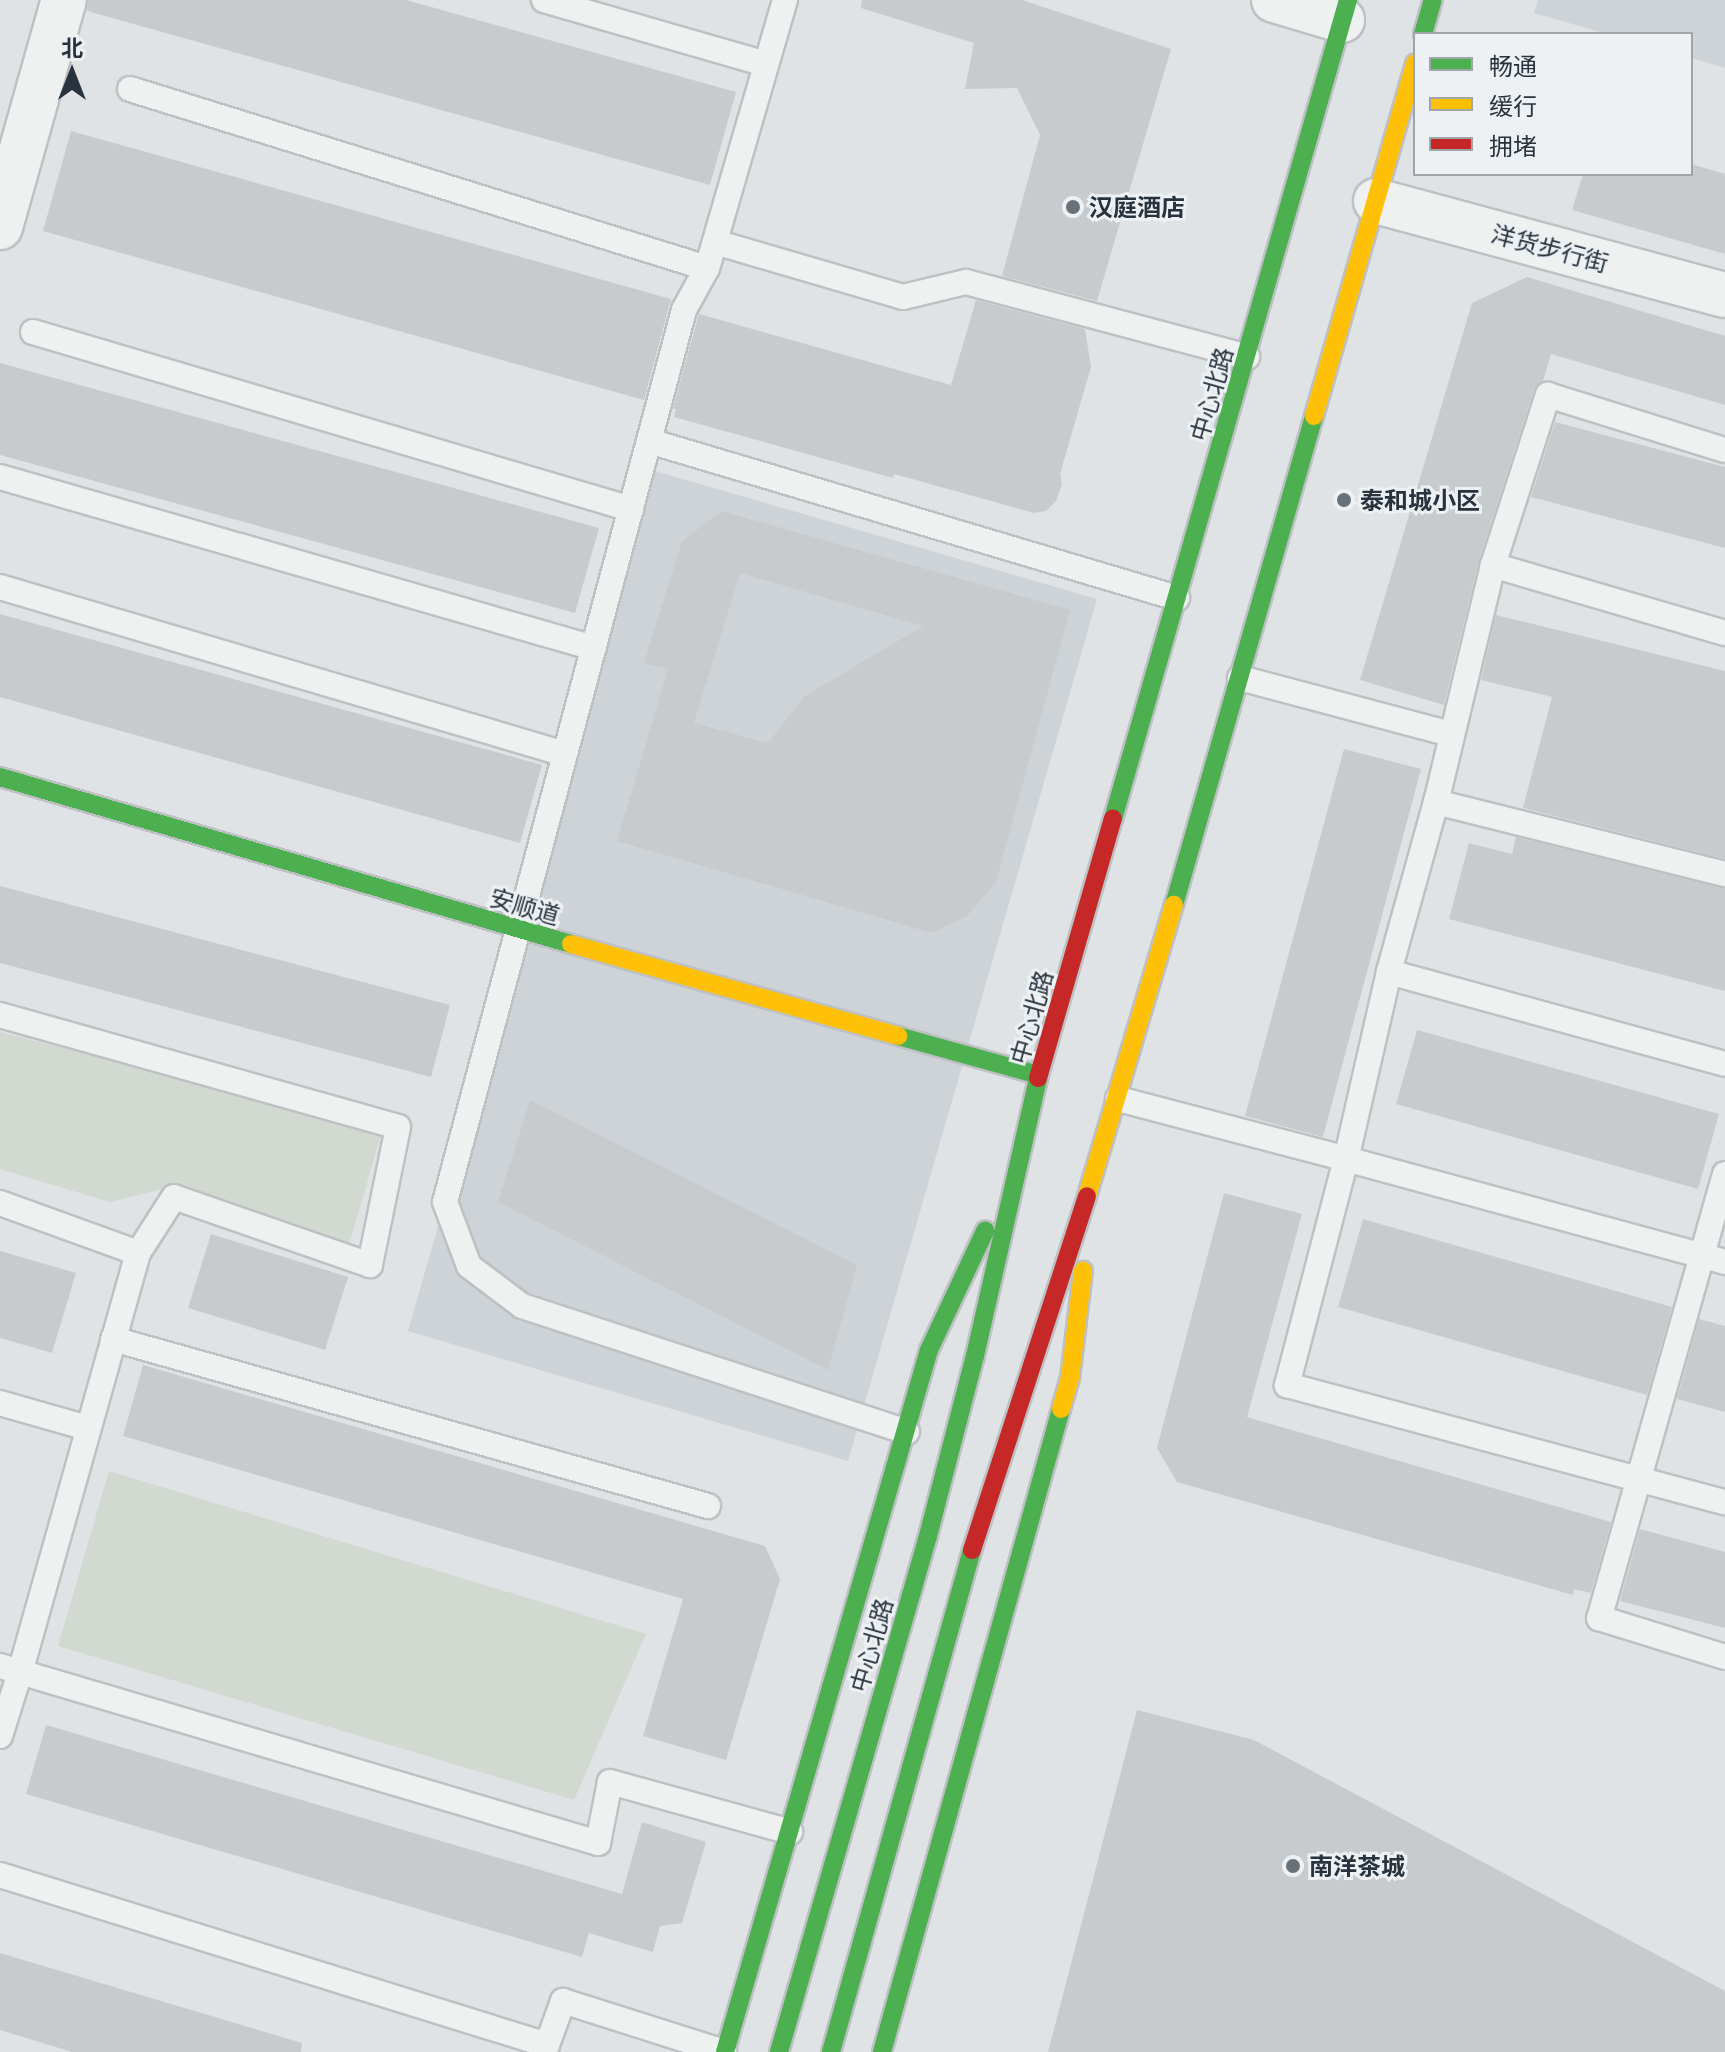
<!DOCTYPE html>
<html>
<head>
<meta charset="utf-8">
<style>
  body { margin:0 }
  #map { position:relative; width:1725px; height:2052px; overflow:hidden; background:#e0e3e5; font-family:Commissioner,"Noto Sans SC",sans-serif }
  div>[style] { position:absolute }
  .built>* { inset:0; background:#ced3d8 }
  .green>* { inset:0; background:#d2d9d0 }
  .building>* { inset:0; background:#c8cbcd }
  .roads { filter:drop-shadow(2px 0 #bec1c3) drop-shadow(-2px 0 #bec1c3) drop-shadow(0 2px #bec1c3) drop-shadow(0 -2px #bec1c3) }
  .lane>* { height:24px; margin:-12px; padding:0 12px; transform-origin:12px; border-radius:12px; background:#eff1f1 }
  .street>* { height:44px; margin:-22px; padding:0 22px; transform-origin:22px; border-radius:22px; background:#eff1f1 }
  .fast>* { height:18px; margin:-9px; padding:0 9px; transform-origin:9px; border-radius:9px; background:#4caf50 }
  .slow>* { height:18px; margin:-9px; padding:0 9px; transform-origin:9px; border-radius:9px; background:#ffc107 }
  .jam>* { height:18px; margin:-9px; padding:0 9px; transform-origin:9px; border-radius:9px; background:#c62828 }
  .dots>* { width:22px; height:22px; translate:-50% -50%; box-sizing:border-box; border:4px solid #edf1f4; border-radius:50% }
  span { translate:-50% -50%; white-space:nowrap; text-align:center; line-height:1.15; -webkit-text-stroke:6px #edf1f4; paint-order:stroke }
  .poi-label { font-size:24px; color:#28333d; font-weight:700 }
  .left { translate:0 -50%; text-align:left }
  .street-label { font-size:24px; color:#28333d }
  .legend { position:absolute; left:1413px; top:32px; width:280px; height:144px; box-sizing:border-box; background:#edf1f4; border:2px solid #9ea5ab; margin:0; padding:10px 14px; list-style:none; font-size:24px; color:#28333d }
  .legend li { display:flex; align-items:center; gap:16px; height:40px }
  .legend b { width:40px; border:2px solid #9ea5ab }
  .north { position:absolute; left:32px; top:32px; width:80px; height:80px; -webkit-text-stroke:6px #edf1f4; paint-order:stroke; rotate:0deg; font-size:22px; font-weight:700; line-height:32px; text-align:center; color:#28333d }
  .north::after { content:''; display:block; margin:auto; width:28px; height:36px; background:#28333d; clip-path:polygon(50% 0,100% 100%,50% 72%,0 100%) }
</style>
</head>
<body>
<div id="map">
  <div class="built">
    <div style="clip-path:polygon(1538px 0,1725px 0,1725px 68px,1691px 58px,1691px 34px,1607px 34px,1534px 13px)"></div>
    <div style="clip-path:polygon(655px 471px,1097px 599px,848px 1461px,408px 1331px)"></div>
  </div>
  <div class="green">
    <div style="clip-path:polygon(0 1032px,383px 1128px,349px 1245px,160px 1190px,110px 1202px,0 1169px)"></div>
    <div style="clip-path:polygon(109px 1471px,646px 1634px,574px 1800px,58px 1646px)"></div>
  </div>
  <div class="building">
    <div style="clip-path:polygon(88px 0,406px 0,736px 92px,710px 185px,87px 11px)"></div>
    <div style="clip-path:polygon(862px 0,1022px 0,1171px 49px,1097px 301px,1002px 276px,1040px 135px,1017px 88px,965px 89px,974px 43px,861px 8px)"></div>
    <div style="clip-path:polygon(71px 131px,671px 299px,644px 400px,43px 231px)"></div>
    <div style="clip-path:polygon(1691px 164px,1725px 174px,1725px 254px,1572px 210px,1583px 174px,1691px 174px)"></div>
    <div style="clip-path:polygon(1527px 277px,1725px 336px,1725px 405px,1551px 354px,1543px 381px,1534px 390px,1479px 560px,1444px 705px,1360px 680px,1472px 303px)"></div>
    <div style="clip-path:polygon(976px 300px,1085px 329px,1091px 367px,1060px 474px,1062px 484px,1056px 501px,1046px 511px,1034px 513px,894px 474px,893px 478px,674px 417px,676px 409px,673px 408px,699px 314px,951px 385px)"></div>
    <div style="clip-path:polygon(0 363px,599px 528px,575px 613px,0 455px)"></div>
    <div style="clip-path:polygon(1555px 422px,1725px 467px,1725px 548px,1531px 497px)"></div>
    <div style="clip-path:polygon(evenodd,722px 511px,1070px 610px,996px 882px,967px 916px,932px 933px,617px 841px,668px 669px,644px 663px,682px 541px,722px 511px,740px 573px,923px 626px,805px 696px,768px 743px,694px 723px,740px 573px)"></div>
    <div style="clip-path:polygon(0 614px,542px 765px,520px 843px,0 697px)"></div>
    <div style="clip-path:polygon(1496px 615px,1725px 671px,1725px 859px,1523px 808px,1552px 697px,1481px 680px)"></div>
    <div style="clip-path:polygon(1344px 749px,1421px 769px,1323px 1137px,1245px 1116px)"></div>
    <div style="clip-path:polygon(1516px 837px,1725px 889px,1725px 991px,1449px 919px,1469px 843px,1512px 854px)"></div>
    <div style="clip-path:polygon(0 886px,450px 1005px,431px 1077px,0 963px)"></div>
    <div style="clip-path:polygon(1417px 1030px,1719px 1114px,1698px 1189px,1396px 1104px)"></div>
    <div style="clip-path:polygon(530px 1100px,857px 1265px,828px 1370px,498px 1202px)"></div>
    <div style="clip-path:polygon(1224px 1193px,1302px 1214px,1247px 1417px,1611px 1522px,1591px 1593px,1574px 1589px,1573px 1595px,1177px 1482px,1157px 1448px)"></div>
    <div style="clip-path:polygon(1363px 1219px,1672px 1307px,1647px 1395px,1338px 1307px)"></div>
    <div style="clip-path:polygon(211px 1234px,348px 1277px,325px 1350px,188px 1308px)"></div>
    <div style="clip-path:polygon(0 1251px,76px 1273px,52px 1353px,0 1338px)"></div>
    <div style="clip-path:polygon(1699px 1319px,1725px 1326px,1725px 1412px,1677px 1399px)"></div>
    <div style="clip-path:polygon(143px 1365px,765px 1546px,780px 1579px,726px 1760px,643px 1736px,683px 1599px,123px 1436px)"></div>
    <div style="clip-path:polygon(1640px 1529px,1725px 1552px,1725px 1628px,1620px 1601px)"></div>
    <div style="clip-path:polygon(1137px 1710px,1254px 1740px,1725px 1991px,1725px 2052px,1048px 2052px)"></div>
    <div style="clip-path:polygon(46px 1725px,622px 1894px,642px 1822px,706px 1842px,682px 1923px,660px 1926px,653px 1952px,589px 1933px,582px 1957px,26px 1794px)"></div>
    <div style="clip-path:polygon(0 1953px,302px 2043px,301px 2052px,72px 2052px,0 2030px)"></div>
  </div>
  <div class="roads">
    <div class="lane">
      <div style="left:544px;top:0;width:231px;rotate:16.1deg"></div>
      <div style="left:785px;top:0;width:279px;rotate:106.2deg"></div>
      <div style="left:707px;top:268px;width:48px;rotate:118.7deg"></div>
      <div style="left:684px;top:310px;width:923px;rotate:105deg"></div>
      <div style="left:445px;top:1202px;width:68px;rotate:69.4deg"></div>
      <div style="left:469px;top:1266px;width:66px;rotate:37deg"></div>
      <div style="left:522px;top:1306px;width:405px;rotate:18.1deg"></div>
      <div style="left:130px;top:89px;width:604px;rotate:17.24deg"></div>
      <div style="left:715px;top:242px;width:196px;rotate:16.3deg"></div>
      <div style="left:903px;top:297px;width:65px;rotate:-13.4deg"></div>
      <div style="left:966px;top:282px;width:291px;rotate:14.9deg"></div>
      <div style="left:33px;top:332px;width:624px;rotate:16.49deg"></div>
      <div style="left:649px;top:441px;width:551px;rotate:16.56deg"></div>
      <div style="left:0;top:477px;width:618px;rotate:16.06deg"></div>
      <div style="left:1493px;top:565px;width:179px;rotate:-72.1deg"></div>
      <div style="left:1548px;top:395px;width:185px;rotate:17.3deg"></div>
      <div style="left:0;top:587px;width:589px;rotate:16.47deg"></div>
      <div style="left:1725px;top:633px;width:242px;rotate:-163.7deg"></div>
      <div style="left:1493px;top:565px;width:244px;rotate:103.5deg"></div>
      <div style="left:1436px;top:802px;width:176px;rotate:105.5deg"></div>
      <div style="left:1389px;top:972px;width:192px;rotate:102.9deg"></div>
      <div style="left:1346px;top:1159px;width:393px;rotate:15.2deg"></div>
      <div style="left:1240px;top:678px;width:218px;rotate:14.9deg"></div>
      <div style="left:1436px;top:802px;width:298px;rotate:14deg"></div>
      <div style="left:1389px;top:972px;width:348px;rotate:15.3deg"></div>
      <div style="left:0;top:1015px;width:413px;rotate:15.7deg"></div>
      <div style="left:398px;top:1127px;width:141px;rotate:101.5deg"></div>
      <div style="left:370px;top:1265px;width:207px;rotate:-160.9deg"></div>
      <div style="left:174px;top:1197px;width:67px;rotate:122.7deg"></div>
      <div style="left:138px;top:1253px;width:435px;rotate:105.7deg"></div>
      <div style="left:20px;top:1672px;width:21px;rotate:-163deg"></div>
      <div style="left:1118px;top:1099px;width:236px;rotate:14.7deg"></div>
      <div style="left:1346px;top:1159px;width:234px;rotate:104.6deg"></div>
      <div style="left:1287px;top:1385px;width:453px;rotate:15deg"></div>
      <div style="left:1725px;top:1174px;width:462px;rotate:105.8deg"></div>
      <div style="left:1599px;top:1618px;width:132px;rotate:17.2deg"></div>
      <div style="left:0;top:1203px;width:147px;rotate:19.9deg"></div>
      <div style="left:113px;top:1339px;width:618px;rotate:15.68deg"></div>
      <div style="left:0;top:1403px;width:91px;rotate:15.9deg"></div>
      <div style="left:0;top:1736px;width:67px;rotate:-72.6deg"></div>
      <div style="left:20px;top:1672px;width:603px;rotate:16.48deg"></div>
      <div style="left:598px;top:1843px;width:62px;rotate:-78.9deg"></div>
      <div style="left:610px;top:1782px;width:187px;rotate:15.5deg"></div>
      <div style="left:0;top:1875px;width:573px;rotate:17.26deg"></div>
      <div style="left:547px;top:2045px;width:47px;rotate:-70deg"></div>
      <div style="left:563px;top:2001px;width:169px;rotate:17.6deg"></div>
    </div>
    <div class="street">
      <div style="left:1274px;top:0;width:71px;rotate:16.4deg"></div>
      <div style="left:1376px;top:201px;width:361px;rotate:15.1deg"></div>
      <div style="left:0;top:227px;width:236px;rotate:-74.3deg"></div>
    </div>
    <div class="fast">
      <div style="left:1423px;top:34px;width:35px;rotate:-74deg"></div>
      <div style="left:0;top:777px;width:595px;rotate:16.3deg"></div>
      <div style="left:1113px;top:819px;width:852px;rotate:-73.99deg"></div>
      <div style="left:1174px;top:905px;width:509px;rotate:-74.02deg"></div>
      <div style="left:898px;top:1036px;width:146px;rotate:15.5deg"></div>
      <div style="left:725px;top:2052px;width:731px;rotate:-73.8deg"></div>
      <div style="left:929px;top:1350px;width:132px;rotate:-64.8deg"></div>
      <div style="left:779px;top:2052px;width:537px;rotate:-73.89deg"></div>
      <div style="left:928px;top:1536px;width:186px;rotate:-75.4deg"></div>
      <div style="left:975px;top:1356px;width:285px;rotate:-77.2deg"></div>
      <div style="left:831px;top:2052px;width:521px;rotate:-74.31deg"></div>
      <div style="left:882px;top:2052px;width:667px;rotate:-74.44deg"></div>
    </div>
    <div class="slow">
      <div style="left:1314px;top:416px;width:367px;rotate:-74deg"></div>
      <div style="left:571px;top:944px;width:340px;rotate:15.7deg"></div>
      <div style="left:1087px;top:1196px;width:304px;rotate:-73.4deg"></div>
      <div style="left:1061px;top:1409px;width:32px;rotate:-74deg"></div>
      <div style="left:1070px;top:1378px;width:108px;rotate:-83.1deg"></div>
    </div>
    <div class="jam">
      <div style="left:1038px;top:1078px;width:270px;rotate:-73.9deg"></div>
      <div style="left:972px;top:1550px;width:372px;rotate:-72deg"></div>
    </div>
  </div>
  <div class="dots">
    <div style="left:1073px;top:207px;background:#687178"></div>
    <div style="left:1344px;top:500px;background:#687178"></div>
    <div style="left:1293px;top:1866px;background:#687178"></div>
  </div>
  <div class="poi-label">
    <span class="left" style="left:1089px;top:207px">汉庭酒店</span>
    <span class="left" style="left:1360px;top:500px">泰和城小区</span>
    <span class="left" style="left:1309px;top:1866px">南洋茶城</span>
  </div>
  <div class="street-label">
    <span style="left:1550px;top:248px;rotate:15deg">洋货步行街</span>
    <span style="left:1211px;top:394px;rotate:-74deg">中心北路</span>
    <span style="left:525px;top:906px;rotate:16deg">安顺道</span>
    <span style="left:1031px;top:1017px;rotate:-74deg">中心北路</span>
    <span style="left:871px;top:1645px;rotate:-74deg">中心北路</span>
  </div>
  <ul class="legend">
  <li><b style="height:10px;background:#4caf50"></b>畅通</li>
  <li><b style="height:10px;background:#ffc107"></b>缓行</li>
  <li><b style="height:10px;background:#c62828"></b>拥堵</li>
  </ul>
  <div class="north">北</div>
</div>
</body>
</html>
